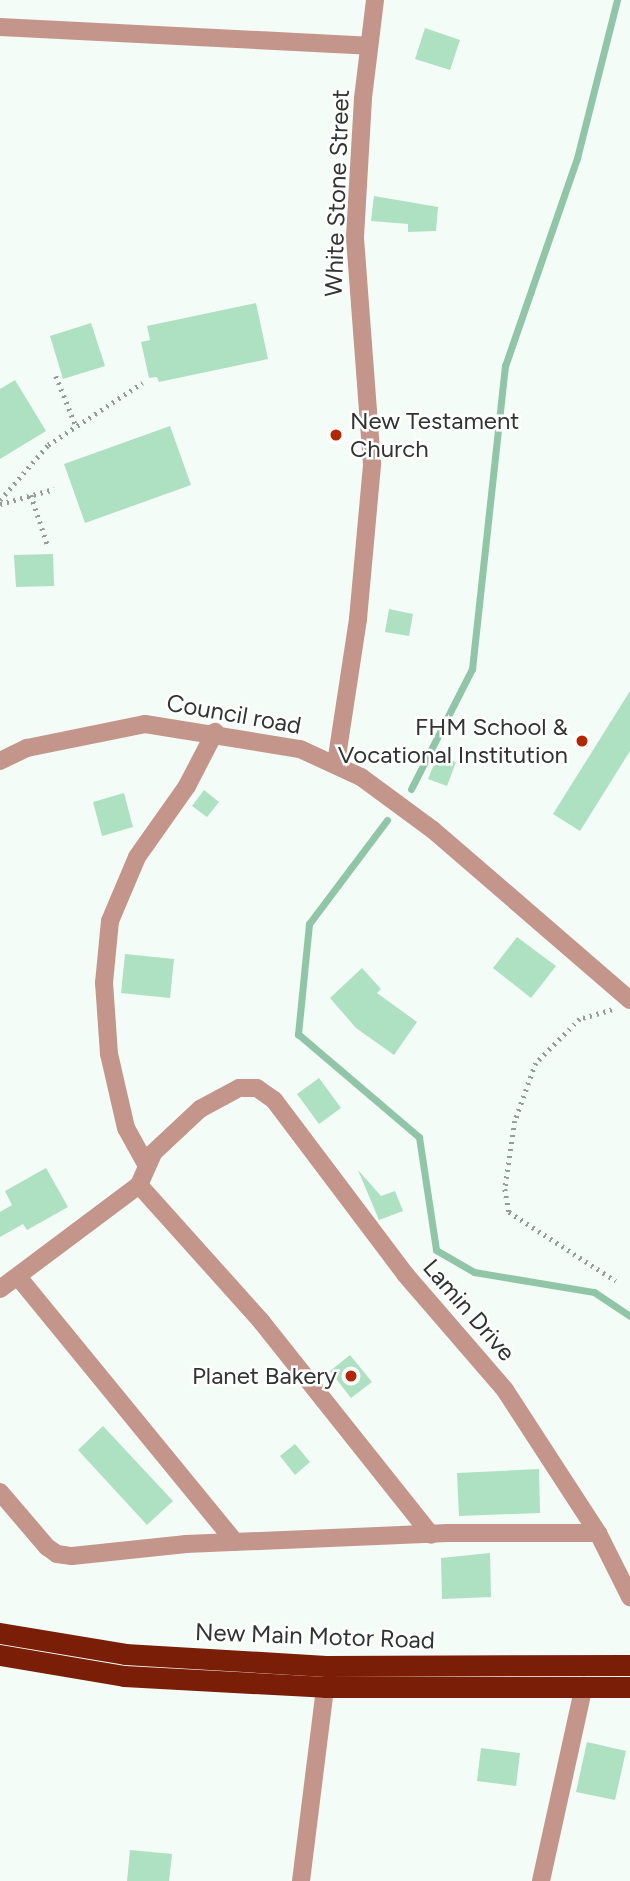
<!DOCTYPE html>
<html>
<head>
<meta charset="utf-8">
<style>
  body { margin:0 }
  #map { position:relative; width:630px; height:1881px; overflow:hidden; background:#f4fcf7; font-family:Figtree,sans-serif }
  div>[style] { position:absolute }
  .stream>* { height:7px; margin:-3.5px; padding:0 3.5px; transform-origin:3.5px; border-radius:3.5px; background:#91c5a7 }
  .building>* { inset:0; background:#ade1c2 }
  .path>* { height:4.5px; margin-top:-2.25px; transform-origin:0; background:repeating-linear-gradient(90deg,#969c98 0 2px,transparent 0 7px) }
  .street>* { height:18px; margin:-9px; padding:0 9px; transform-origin:9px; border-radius:9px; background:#c4968b }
  .highway>* { height:21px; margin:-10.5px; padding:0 10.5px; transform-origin:10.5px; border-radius:10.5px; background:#7a1e08 }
  .dots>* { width:19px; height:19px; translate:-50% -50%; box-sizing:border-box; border:4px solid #fff; border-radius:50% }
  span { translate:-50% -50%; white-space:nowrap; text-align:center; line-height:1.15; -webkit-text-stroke:5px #fff; paint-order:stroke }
  .street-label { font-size:24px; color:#313432 }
  .poi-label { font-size:24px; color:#313432 }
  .left { translate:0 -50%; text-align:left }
  .right { translate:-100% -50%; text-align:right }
</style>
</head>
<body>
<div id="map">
  <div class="stream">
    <div style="left:411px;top:789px;width:135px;rotate:-63.1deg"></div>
    <div style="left:472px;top:669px;width:305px;rotate:-83.8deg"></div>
    <div style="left:505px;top:366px;width:220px;rotate:-70.9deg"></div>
    <div style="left:577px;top:158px;width:163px;rotate:-75.8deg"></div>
    <div style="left:387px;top:820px;width:130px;rotate:126.9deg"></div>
    <div style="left:309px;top:924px;width:111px;rotate:95.7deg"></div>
    <div style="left:298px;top:1034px;width:159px;rotate:40.4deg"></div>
    <div style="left:419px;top:1137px;width:114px;rotate:81.4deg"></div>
    <div style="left:436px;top:1250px;width:44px;rotate:30.1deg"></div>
    <div style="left:474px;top:1272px;width:122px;rotate:9.5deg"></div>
    <div style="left:594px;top:1292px;width:43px;rotate:33.7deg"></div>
  </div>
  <div class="building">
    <div style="clip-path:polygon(425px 28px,460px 40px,450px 70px,415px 59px)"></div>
    <div style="clip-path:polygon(374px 196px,438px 207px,436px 231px,408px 232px,408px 224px,371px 221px)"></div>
    <div style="clip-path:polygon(256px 303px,268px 359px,159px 382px,157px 377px,149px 378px,141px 342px,150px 340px,147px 326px)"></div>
    <div style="clip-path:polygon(91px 323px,105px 366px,63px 379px,50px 336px)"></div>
    <div style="clip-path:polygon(15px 380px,46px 431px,0 459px,0 389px)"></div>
    <div style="clip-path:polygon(170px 426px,191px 485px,85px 523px,64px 464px)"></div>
    <div style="clip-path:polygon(53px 554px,54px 586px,16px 587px,14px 555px)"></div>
    <div style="clip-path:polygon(389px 609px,413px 614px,409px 636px,385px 632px)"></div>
    <div style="clip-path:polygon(630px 691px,630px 751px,580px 831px,553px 814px)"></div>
    <div style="clip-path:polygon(438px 755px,456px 762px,447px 786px,428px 779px)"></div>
    <div style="clip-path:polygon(204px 790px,219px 802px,207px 817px,192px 806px)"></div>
    <div style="clip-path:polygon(124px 793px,133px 827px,102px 836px,93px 802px)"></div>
    <div style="clip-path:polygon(517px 937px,556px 966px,531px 998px,493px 968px)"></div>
    <div style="clip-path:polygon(125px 954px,174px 959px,170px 998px,121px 993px)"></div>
    <div style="clip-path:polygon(362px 968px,381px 989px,377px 993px,417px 1022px,394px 1055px,356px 1028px,330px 998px)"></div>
    <div style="clip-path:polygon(319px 1078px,341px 1108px,319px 1124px,297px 1094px)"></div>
    <div style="clip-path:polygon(46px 1168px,68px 1207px,27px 1230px,23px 1224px,0 1237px,0 1212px,12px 1205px,5px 1191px)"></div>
    <div style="clip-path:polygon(358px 1170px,381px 1196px,395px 1191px,403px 1211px,379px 1220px)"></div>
    <div style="clip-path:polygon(350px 1355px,372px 1382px,351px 1398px,330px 1371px)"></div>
    <div style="clip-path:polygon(103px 1426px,173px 1501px,147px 1525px,78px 1450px)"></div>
    <div style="clip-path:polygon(295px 1444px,310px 1462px,295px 1475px,280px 1456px)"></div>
    <div style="clip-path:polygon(539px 1469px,540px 1513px,459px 1516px,457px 1473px)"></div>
    <div style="clip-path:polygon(490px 1553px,491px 1597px,442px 1599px,441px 1558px)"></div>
    <div style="clip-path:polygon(587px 1742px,626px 1751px,615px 1800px,576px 1792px)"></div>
    <div style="clip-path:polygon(481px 1748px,520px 1753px,516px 1786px,477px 1781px)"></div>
    <div style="clip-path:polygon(130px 1850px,172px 1854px,169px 1881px,127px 1881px)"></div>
  </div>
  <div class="path">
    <div style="left:56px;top:376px;width:54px;rotate:68.2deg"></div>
    <div style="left:31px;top:495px;width:54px;rotate:71.6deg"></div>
    <div style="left:0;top:500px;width:73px;rotate:-48.9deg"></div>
    <div style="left:48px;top:445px;width:113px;rotate:-33.4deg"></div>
    <div style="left:0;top:504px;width:56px;rotate:-15.5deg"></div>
    <div style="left:612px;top:1010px;width:33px;rotate:164deg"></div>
    <div style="left:580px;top:1019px;width:62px;rotate:135deg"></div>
    <div style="left:536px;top:1063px;width:62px;rotate:109.9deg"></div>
    <div style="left:515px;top:1121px;width:69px;rotate:98.4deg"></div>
    <div style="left:505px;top:1189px;width:23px;rotate:80deg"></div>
    <div style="left:509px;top:1212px;width:127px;rotate:32.8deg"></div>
  </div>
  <div class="street">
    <div style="left:0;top:27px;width:369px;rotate:2.9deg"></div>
    <div style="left:0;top:761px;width:30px;rotate:-26deg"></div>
    <div style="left:27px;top:748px;width:120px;rotate:-11.5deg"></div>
    <div style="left:145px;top:724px;width:157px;rotate:9.2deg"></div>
    <div style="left:300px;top:749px;width:67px;rotate:24.7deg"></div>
    <div style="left:361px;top:777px;width:89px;rotate:36.4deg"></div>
    <div style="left:433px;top:830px;width:260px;rotate:40.8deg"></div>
    <div style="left:336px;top:763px;width:146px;rotate:-81.3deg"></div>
    <div style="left:358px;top:619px;width:156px;rotate:-84.8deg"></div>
    <div style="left:372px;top:464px;width:228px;rotate:-94.3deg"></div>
    <div style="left:355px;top:237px;width:139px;rotate:-86.7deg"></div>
    <div style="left:363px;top:98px;width:99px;rotate:-83deg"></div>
    <div style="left:147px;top:1166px;width:43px;rotate:-118.9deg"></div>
    <div style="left:126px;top:1128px;width:76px;rotate:-102.9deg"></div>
    <div style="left:109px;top:1054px;width:71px;rotate:-94deg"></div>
    <div style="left:104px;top:983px;width:62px;rotate:-84.5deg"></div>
    <div style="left:110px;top:921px;width:69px;rotate:-67.1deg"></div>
    <div style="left:137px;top:857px;width:87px;rotate:-54.8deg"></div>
    <div style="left:187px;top:786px;width:61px;rotate:-62.6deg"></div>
    <div style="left:139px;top:1185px;width:183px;rotate:48.1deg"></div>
    <div style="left:261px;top:1321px;width:273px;rotate:51.5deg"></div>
    <div style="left:19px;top:1278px;width:341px;rotate:50.7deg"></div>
    <div style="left:0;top:1289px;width:174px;rotate:-36.8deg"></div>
    <div style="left:139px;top:1185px;width:35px;rotate:-66deg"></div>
    <div style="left:153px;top:1153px;width:64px;rotate:-43.1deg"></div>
    <div style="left:200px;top:1109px;width:44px;rotate:-28.3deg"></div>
    <div style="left:239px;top:1088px;width:18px"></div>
    <div style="left:257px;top:1088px;width:21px;rotate:35deg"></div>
    <div style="left:274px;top:1100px;width:218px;rotate:53deg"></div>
    <div style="left:405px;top:1274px;width:153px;rotate:49.2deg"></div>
    <div style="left:505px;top:1390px;width:171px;rotate:57deg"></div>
    <div style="left:598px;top:1533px;width:72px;rotate:63.4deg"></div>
    <div style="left:0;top:1492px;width:72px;rotate:49.5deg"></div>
    <div style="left:47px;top:1547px;width:12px;rotate:35deg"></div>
    <div style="left:57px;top:1554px;width:15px;rotate:8deg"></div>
    <div style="left:72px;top:1556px;width:115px;rotate:-6deg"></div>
    <div style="left:186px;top:1544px;width:262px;rotate:-2.4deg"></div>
    <div style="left:448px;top:1533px;width:150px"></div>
    <div style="left:301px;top:1881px;width:195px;rotate:-82.9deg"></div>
    <div style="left:541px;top:1881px;width:200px;rotate:-77.6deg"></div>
  </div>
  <div class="highway">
    <div style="left:0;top:1633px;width:127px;rotate:9.5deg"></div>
    <div style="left:125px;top:1654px;width:201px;rotate:3.4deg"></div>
    <div style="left:326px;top:1666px;width:304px;rotate:-0.2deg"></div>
    <div style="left:0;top:1655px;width:126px;rotate:9.6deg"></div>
    <div style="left:124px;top:1676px;width:201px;rotate:3.1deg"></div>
    <div style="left:325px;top:1687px;width:305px"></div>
  </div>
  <div class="dots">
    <div style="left:336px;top:435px;background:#b22700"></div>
    <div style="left:582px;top:741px;background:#b22700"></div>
    <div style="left:351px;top:1376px;background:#b22700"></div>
  </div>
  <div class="street-label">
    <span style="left:337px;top:193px;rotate:-88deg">White Stone Street</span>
    <span style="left:234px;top:714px;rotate:10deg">Council road</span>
    <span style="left:469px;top:1310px;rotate:49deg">Lamin Drive</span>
    <span style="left:315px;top:1636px;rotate:2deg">New Main Motor Road</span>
  </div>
  <div class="poi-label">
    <span class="left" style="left:350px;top:435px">New Testament<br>Church</span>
    <span class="right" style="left:568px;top:741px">FHM School &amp;<br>Vocational Institution</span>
    <span class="right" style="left:337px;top:1376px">Planet Bakery</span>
  </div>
</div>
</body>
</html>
